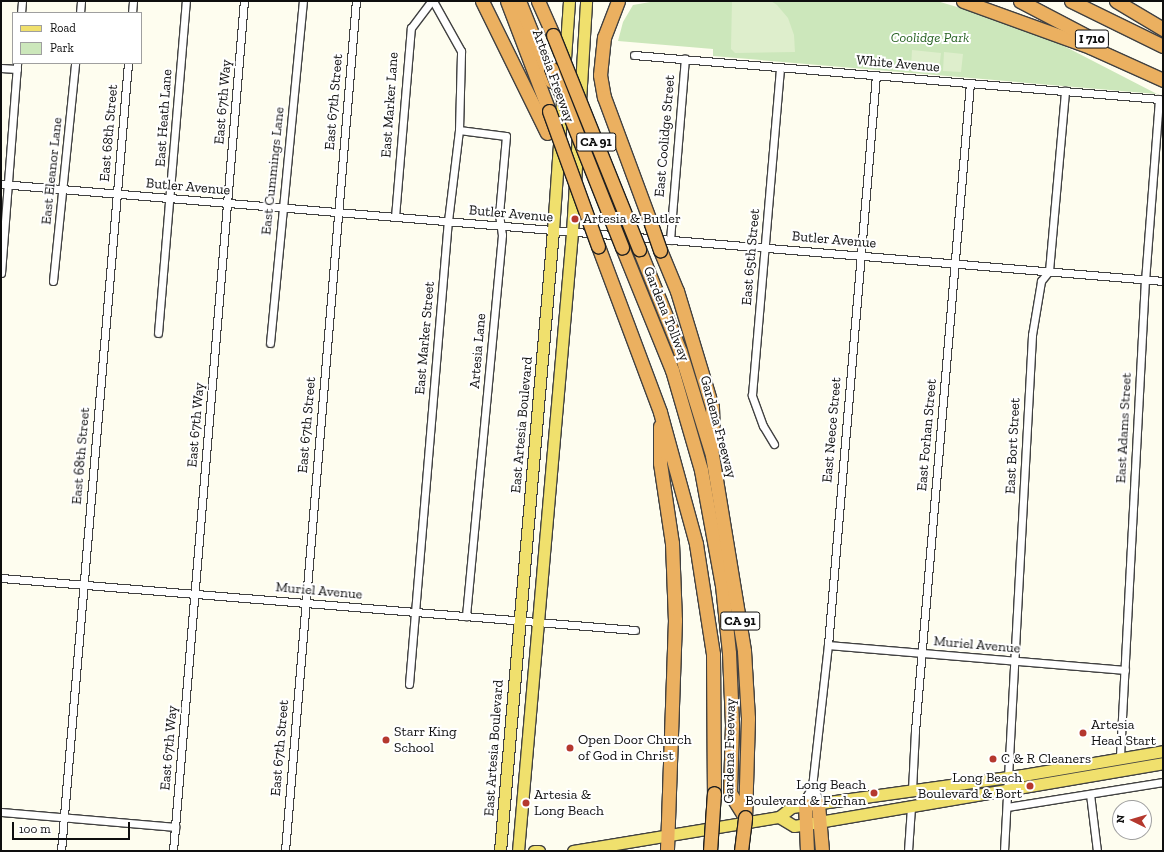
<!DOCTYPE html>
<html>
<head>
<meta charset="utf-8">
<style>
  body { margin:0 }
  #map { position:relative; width:1164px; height:852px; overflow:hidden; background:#fefdef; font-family:"Zilla Slab",serif }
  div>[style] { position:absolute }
  .green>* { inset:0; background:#cce7bb }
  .pitch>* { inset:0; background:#deeecc }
  .roads { filter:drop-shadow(1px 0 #414141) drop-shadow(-1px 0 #414141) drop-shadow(0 1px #414141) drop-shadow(0 -1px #414141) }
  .minor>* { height:7px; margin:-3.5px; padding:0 3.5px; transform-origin:3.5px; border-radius:3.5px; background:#fff }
  .primary>* { height:11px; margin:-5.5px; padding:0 5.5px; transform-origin:5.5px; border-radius:5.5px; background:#f0e06d }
  .motorway>* { height:13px; margin:-6.5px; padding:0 6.5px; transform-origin:6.5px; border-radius:6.5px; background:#ebb060 }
  .bridges { filter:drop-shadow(1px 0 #1f1f1f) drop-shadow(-1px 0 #1f1f1f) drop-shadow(0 1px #1f1f1f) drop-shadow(0 -1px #1f1f1f) }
  .motorway-bridge>* { height:13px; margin:-6.5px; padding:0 6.5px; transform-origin:6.5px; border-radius:6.5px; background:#ebb060 }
  .dots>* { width:11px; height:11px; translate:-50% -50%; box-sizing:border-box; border:2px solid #fff; border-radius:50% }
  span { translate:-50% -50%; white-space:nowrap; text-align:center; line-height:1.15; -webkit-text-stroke:4px #fff; paint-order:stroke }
  .shield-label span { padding:1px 3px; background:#fff; border:1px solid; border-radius:3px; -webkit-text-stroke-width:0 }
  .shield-label { font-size:13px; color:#0e0e0e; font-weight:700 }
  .park-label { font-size:14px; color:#276222; font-style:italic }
  .street-label { font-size:14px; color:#0e0e0e }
  .poi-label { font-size:14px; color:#0e0e0e }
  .left { translate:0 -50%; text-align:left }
  .right { translate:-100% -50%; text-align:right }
  .frame { position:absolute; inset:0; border:2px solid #0e0e0e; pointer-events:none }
  .legend { position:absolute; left:12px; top:12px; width:130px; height:52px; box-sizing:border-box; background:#fff; border:1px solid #9f9f9f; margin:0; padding:5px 7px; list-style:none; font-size:12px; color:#0e0e0e }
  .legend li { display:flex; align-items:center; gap:8px; height:20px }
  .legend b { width:20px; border:1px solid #9f9f9f }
  .north { position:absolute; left:1112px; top:800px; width:40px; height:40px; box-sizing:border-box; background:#fff; border:1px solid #9f9f9f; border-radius:50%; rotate:275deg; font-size:11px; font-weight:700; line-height:16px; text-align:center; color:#0e0e0e }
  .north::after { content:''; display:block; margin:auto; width:14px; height:18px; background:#b5382e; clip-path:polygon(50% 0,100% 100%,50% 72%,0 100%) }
  .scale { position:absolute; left:12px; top:822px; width:118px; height:18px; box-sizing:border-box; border:2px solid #0e0e0e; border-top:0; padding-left:5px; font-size:12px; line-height:14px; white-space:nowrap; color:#0e0e0e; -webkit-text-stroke:3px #fff; paint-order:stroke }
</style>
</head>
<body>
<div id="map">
  <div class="green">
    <div style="clip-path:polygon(656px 1px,937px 1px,994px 18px,1062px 45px,1157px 94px,713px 56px,713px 49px,618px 41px,623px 22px,633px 5px)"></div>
  </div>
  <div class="pitch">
    <div style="clip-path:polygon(732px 1px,771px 1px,777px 5px,788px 18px,794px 35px,795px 52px,735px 53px,731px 49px)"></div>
    <div style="clip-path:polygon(912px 50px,941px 53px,939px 70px,911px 68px)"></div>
    <div style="clip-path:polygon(944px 52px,963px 54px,961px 72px,943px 71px)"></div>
  </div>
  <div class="roads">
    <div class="minor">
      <div style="left:21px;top:13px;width:12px;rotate:-85deg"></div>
      <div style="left:80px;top:13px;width:12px;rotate:-85deg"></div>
      <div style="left:132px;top:13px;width:12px;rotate:-85deg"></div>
      <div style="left:634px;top:55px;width:527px;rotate:4.79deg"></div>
      <div style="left:1159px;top:99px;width:181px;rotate:94.4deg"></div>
      <div style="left:1145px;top:279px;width:480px;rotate:93deg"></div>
      <div style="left:1px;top:68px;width:16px;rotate:4deg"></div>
      <div style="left:459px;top:130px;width:47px;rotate:7.3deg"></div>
      <div style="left:506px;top:136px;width:78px;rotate:95.1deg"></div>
      <div style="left:499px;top:214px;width:21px;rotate:82deg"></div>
      <div style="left:502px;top:235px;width:383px;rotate:95.4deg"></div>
      <div style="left:1px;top:184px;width:1166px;rotate:4.77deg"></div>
      <div style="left:395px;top:217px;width:190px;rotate:-85.2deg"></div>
      <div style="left:411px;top:28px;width:34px;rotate:-53deg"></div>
      <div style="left:670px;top:240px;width:182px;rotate:-85.3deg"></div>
      <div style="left:1px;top:273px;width:211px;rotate:-85.6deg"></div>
      <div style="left:53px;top:281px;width:219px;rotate:-84.2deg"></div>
      <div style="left:158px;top:333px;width:333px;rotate:-85.2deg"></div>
      <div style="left:270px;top:343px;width:344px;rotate:-84.5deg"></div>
      <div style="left:774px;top:444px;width:21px;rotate:-121deg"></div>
      <div style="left:763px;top:426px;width:33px;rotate:-110deg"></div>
      <div style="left:752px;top:395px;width:329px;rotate:-85.1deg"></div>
      <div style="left:1px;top:578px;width:636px;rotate:4.69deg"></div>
      <div style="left:828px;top:645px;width:298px;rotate:4.8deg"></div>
      <div style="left:409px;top:684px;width:465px;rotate:-85.2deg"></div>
      <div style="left:448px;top:221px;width:92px;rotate:-83.1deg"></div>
      <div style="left:459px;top:130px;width:79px;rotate:-88.5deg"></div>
      <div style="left:461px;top:51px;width:57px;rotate:-119.2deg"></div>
      <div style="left:812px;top:787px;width:10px;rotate:61deg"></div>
      <div style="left:817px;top:796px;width:8px;rotate:83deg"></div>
      <div style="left:912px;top:790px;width:59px;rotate:-87.1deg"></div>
      <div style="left:915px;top:731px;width:650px;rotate:-85.15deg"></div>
      <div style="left:1090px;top:794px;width:57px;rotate:83deg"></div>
      <div style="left:805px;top:805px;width:8px;rotate:-83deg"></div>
      <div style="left:806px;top:797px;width:12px;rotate:-59deg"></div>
      <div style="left:812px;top:787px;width:143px;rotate:-83.6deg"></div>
      <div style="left:828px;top:645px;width:572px;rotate:-85.19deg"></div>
      <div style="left:1007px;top:807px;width:158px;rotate:-9.1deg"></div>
      <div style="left:1px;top:812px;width:175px;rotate:4.9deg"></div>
      <div style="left:61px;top:851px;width:791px;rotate:-85.14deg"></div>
      <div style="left:173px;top:851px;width:853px;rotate:-85.23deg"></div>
      <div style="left:285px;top:851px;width:853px;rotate:-85.23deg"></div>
      <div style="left:908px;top:851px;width:44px;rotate:-86.1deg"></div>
      <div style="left:1004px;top:851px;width:517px;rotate:-86.89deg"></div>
      <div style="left:1032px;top:335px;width:55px;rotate:-80.5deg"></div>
      <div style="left:1041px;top:281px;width:13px;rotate:-51deg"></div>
      <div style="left:1049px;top:271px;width:181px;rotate:-84.9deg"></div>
    </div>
    <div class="primary">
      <div style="left:779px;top:817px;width:17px;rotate:31deg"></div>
      <div style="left:794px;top:826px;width:19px;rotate:-9deg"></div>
      <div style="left:813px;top:823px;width:355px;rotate:-9.7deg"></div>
      <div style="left:500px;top:851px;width:623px;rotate:-85.12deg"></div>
      <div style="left:553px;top:230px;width:230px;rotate:-86deg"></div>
      <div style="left:518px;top:851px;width:621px;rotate:-85.01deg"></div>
      <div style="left:572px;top:232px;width:231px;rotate:-86.5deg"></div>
      <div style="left:534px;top:851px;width:5px"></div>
      <div style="left:573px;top:851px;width:209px;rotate:-9.4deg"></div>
      <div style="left:779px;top:817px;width:16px;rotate:-38deg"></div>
      <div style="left:792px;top:807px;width:233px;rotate:-7.9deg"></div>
      <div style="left:1023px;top:775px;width:142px;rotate:-9.7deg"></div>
    </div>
    <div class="motorway">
      <div style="left:482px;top:1px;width:147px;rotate:63.8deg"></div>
      <div style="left:507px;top:1px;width:118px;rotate:69.1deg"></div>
      <div style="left:519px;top:1px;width:86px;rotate:68.2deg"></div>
      <div style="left:538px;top:1px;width:37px;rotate:66deg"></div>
      <div style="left:618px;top:1px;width:39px;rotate:111deg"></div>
      <div style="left:604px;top:37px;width:38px;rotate:96deg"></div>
      <div style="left:600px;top:75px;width:22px;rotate:80deg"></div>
      <div style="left:604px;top:97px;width:135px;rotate:69.7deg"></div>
      <div style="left:963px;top:1px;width:135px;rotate:19.9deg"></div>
      <div style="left:1090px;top:47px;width:80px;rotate:24.3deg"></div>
      <div style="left:1020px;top:1px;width:90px;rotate:27.7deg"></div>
      <div style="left:1071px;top:1px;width:102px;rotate:26.1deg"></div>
      <div style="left:1116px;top:1px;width:55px;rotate:30.8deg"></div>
      <div style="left:598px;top:246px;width:177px;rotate:69.5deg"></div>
      <div style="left:660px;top:412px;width:137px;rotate:74.7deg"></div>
      <div style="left:696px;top:544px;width:111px;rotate:81.2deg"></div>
      <div style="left:713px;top:654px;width:139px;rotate:89.6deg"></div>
      <div style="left:622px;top:247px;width:133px;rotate:67.9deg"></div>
      <div style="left:672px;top:370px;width:104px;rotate:73.8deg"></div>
      <div style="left:701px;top:470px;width:117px;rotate:79.7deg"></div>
      <div style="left:722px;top:585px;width:68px;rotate:84.1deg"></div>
      <div style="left:729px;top:653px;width:72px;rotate:87.6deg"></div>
      <div style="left:732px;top:725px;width:68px;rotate:91.7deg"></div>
      <div style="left:730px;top:793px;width:28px;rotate:58deg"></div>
      <div style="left:639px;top:249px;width:110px;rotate:68.1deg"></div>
      <div style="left:680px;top:351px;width:109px;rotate:72.9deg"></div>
      <div style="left:712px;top:455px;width:199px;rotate:80.7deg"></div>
      <div style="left:744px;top:651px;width:67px;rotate:86.6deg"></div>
      <div style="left:748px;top:718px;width:99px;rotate:91.7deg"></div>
      <div style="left:660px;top:250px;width:44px;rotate:67.5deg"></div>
      <div style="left:677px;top:291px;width:121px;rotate:73.2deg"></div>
      <div style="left:712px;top:407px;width:40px;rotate:88.6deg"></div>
      <div style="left:660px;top:426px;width:37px;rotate:90deg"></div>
      <div style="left:660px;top:463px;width:81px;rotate:81.5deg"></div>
      <div style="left:672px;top:543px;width:77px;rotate:87.8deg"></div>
      <div style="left:675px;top:620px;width:231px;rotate:92deg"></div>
      <div style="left:818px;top:804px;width:47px;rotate:85.1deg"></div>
      <div style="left:805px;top:805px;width:46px;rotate:87.5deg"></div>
    </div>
  </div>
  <div class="bridges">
    <div class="motorway-bridge">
      <div style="left:553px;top:35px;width:231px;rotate:68.1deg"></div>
      <div style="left:551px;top:68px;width:193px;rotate:68.4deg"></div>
      <div style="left:549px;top:111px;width:144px;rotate:70.1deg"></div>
      <div style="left:651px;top:224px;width:28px;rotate:71deg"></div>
      <div style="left:710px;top:851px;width:58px;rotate:-86.1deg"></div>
      <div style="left:741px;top:851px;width:34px;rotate:-83deg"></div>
    </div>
  </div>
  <div class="dots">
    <div style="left:575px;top:219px;background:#b5382e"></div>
    <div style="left:1083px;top:733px;background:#b5382e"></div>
    <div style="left:386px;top:740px;background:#b5382e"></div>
    <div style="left:570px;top:748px;background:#b5382e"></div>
    <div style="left:993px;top:759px;background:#b5382e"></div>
    <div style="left:1030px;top:786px;background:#b5382e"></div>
    <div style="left:874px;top:793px;background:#b5382e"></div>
    <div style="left:526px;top:803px;background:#b5382e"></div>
  </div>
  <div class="shield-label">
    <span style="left:1092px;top:39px">I 710</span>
    <span style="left:596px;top:142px">CA 91</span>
    <span style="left:740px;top:621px">CA 91</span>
  </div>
  <div class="park-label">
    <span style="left:930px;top:38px">Coolidge Park</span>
  </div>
  <div class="street-label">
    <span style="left:898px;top:64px;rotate:5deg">White Avenue</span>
    <span style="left:553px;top:76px;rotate:70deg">Artesia Freeway</span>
    <span style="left:223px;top:102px;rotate:-85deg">East 67th Way</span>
    <span style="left:334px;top:102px;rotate:-85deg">East 67th Street</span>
    <span style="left:390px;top:105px;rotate:-86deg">East Marker Lane</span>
    <span style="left:164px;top:118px;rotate:-86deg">East Heath Lane</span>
    <span style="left:109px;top:133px;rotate:-85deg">East 68th Street</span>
    <span style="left:665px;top:136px;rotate:-85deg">East Coolidge Street</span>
    <span style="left:52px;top:171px;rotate:-84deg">East Eleanor Lane</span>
    <span style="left:273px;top:171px;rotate:-84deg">East Cummings Lane</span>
    <span style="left:188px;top:187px;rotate:5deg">Butler Avenue</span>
    <span style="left:511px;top:214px;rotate:5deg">Butler Avenue</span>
    <span style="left:834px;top:240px;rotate:5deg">Butler Avenue</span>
    <span style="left:751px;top:257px;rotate:-85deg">East 65th Street</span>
    <span style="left:666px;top:314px;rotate:68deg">Gardena Tollway</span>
    <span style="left:425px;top:338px;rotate:-85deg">East Marker Street</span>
    <span style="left:478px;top:351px;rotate:-85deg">Artesia Lane</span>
    <span style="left:196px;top:425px;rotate:-85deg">East 67th Way</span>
    <span style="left:307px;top:425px;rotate:-85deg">East 67th Street</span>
    <span style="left:522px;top:425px;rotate:-85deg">East Artesia Boulevard</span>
    <span style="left:718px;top:427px;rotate:75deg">Gardena Freeway</span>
    <span style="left:1124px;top:428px;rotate:-87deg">East Adams Street</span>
    <span style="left:832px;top:430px;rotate:-85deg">East Neece Street</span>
    <span style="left:927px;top:435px;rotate:-85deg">East Forhan Street</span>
    <span style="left:1013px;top:446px;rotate:-87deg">East Bort Street</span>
    <span style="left:81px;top:456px;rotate:-85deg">East 68th Street</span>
    <span style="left:319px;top:591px;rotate:5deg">Muriel Avenue</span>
    <span style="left:977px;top:645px;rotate:5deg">Muriel Avenue</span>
    <span style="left:169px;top:748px;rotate:-85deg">East 67th Way</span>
    <span style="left:280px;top:748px;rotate:-85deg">East 67th Street</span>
    <span style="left:494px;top:748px;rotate:-86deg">East Artesia Boulevard</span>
    <span style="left:730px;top:751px;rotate:-89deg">Gardena Freeway</span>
  </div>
  <div class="poi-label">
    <span class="left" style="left:583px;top:219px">Artesia &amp; Butler</span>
    <span class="left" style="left:1091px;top:733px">Artesia<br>Head Start</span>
    <span class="left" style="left:394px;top:740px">Starr King<br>School</span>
    <span class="left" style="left:578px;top:748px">Open Door Church<br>of God in Christ</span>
    <span class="left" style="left:1001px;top:759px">C &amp; R Cleaners</span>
    <span class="right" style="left:1022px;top:786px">Long Beach<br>Boulevard &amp; Bort</span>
    <span class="right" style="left:866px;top:793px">Long Beach<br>Boulevard &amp; Forhan</span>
    <span class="left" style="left:534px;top:803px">Artesia &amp;<br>Long Beach</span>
  </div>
  <div class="frame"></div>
  <ul class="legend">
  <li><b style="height:5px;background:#f0e06d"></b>Road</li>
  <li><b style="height:11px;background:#cce7bb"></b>Park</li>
  </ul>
  <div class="north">N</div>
  <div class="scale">100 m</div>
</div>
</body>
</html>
